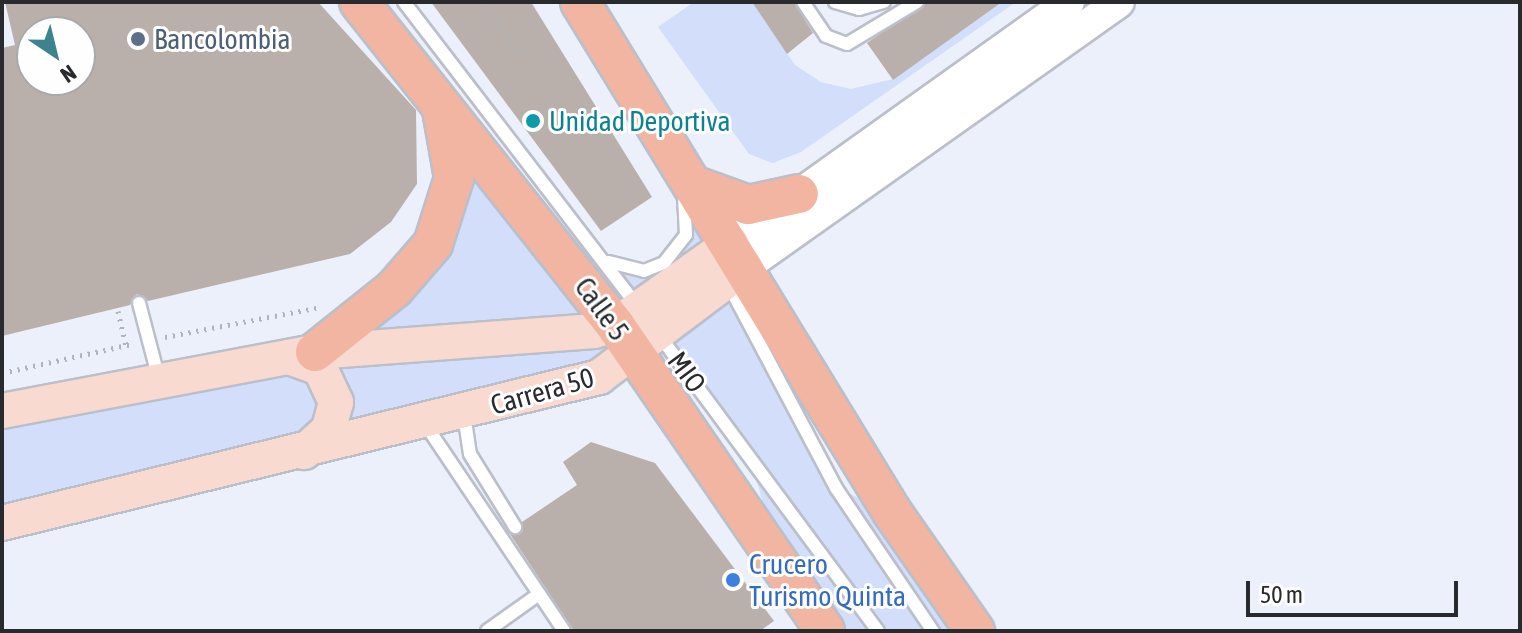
<!DOCTYPE html>
<html>
<head>
<meta charset="utf-8">
<style>
  body { margin:0 }
  #map { position:relative; width:1522px; height:633px; overflow:hidden; background:#ecf0fa; font-family:"Asap Condensed",sans-serif }
  div>[style] { position:absolute }
  .green>* { inset:0; background:#d2defa }
  .building>* { inset:0; background:#bab0ab }
  .path>* { height:5px; margin-top:-2.5px; transform-origin:0; background:repeating-linear-gradient(90deg,#afb3ba 0 2px,transparent 0 8px) }
  .roads { filter:drop-shadow(2px 0 #bbbfc9) drop-shadow(-2px 0 #bbbfc9) drop-shadow(0 2px #bbbfc9) drop-shadow(0 -2px #bbbfc9) }
  .service>* { height:12px; margin:-6px; padding:0 6px; transform-origin:6px; border-radius:6px; background:#fff }
  .tertiary>* { height:30px; margin:-15px; padding:0 15px; transform-origin:15px; border-radius:15px; background:#fff }
  .secondary>* { height:34px; margin:-17px; padding:0 17px; transform-origin:17px; border-radius:17px; background:#f8dad0 }
  .primary>* { height:38px; margin:-19px; padding:0 19px; transform-origin:19px; border-radius:19px; background:#f1b5a1 }
  .dots>* { width:22px; height:22px; translate:-50% -50%; box-sizing:border-box; border:4px solid #fefefe; border-radius:50% }
  span { translate:-50% -50%; white-space:nowrap; text-align:center; line-height:1.15; -webkit-text-stroke:6px #fefefe; paint-order:stroke }
  .service-label { font-size:28px; color:#4e5e75 }
  .left { translate:0 -50%; text-align:left }
  .culture-label { font-size:28px; color:#0d838f }
  .street-label { font-size:28px; color:#282a2d }
  .shop-label { font-size:28px; color:#366cbe }
  .frame { position:absolute; inset:0; border:4px solid #282a2d; pointer-events:none }
  .north { position:absolute; left:16px; top:16px; width:80px; height:80px; box-sizing:border-box; background:#fefefe; border:2px solid #a8a9aa; border-radius:50%; rotate:145deg; font-size:22px; font-weight:700; line-height:32px; text-align:center; color:#282a2d }
  .north::after { content:''; display:block; margin:auto; width:28px; height:36px; background:#3d838e; clip-path:polygon(50% 0,100% 100%,50% 72%,0 100%) }
  .scale { position:absolute; left:1246px; top:581px; width:212px; height:36px; box-sizing:border-box; border:4px solid #282a2d; border-top:0; padding-left:10px; font-size:24px; line-height:28px; white-space:nowrap; color:#282a2d; -webkit-text-stroke:6px #fefefe; paint-order:stroke }
</style>
</head>
<body>
<div id="map">
  <div class="green">
    <div style="clip-path:polygon(694px 2px,752px 2px,795px 65px,821px 82px,851px 89px,893px 79px,1002px 2px,1016px 2px,801px 152px,773px 163px,749px 154px,658px 27px)"></div>
    <div style="clip-path:polygon(454px 153px,635px 355px,2px 523px,2px 411px,315px 352px,394px 289px)"></div>
    <div style="clip-path:polygon(684px 198px,713px 255px,639px 308px,603px 258px,621px 269px,664px 263px,686px 235px)"></div>
    <div style="clip-path:polygon(727px 282px,836px 488px,892px 512px,975px 631px,825px 631px,780px 566px,750px 456px,660px 336px)"></div>
  </div>
  <div class="building">
    <div style="clip-path:polygon(evenodd,5px 2px,318px 2px,416px 110px,417px 184px,391px 222px,350px 254px,148px 301px,137px 294px,130px 305px,2px 336px,2px 48px,15px 45px,5px 2px,32px 32px,80px 32px,80px 80px,32px 80px,32px 32px)"></div>
    <div style="clip-path:polygon(431px 2px,531px 2px,652px 197px,601px 231px)"></div>
    <div style="clip-path:polygon(752px 2px,794px 2px,813px 33px,787px 54px)"></div>
    <div style="clip-path:polygon(926px 2px,1002px 2px,893px 80px,867px 43px)"></div>
    <div style="clip-path:polygon(591px 442px,655px 463px,774px 621px,760px 631px,574px 631px,510px 534px,520px 534px,522px 522px,577px 485px,563px 462px)"></div>
  </div>
  <div class="path">
    <div style="left:485px;top:2px;width:61px;rotate:56.3deg"></div>
    <div style="left:118px;top:311px;width:35px;rotate:77deg"></div>
    <div style="left:165px;top:337px;width:154px;rotate:-10.9deg"></div>
    <div style="left:2px;top:373px;width:133px;rotate:-12.6deg"></div>
  </div>
  <div class="roads">
    <div class="service">
      <div style="left:404px;top:2px;width:384px;rotate:52.5deg"></div>
      <div style="left:803px;top:2px;width:41px;rotate:55.9deg"></div>
      <div style="left:826px;top:36px;width:22px;rotate:21deg"></div>
      <div style="left:847px;top:44px;width:82px;rotate:-31deg"></div>
      <div style="left:835px;top:2px;width:25px;rotate:16deg"></div>
      <div style="left:859px;top:9px;width:26px;rotate:-16deg"></div>
      <div style="left:609px;top:262px;width:36px;rotate:14deg"></div>
      <div style="left:644px;top:271px;width:22px;rotate:-22deg"></div>
      <div style="left:664px;top:263px;width:36px;rotate:-52deg"></div>
      <div style="left:686px;top:235px;width:34px;rotate:-93deg"></div>
      <div style="left:727px;top:282px;width:233px;rotate:62.1deg"></div>
      <div style="left:836px;top:488px;width:173px;rotate:55.9deg"></div>
      <div style="left:139px;top:303px;width:79px;rotate:75.3deg"></div>
      <div style="left:659px;top:335px;width:368px;rotate:53.5deg"></div>
      <div style="left:464px;top:414px;width:40px;rotate:81.5deg"></div>
      <div style="left:470px;top:454px;width:86px;rotate:58.3deg"></div>
      <div style="left:425px;top:424px;width:249px;rotate:56.1deg"></div>
      <div style="left:487px;top:631px;width:64px;rotate:-35.4deg"></div>
    </div>
    <div class="tertiary">
      <div style="left:731px;top:243px;width:415px;rotate:-35.5deg"></div>
      <div style="left:745px;top:267px;width:458px;rotate:-35.3deg"></div>
    </div>
    <div class="secondary">
      <div style="left:289px;top:357px;width:33px;rotate:20deg"></div>
      <div style="left:320px;top:368px;width:38px;rotate:65deg"></div>
      <div style="left:336px;top:402px;width:28px;rotate:105deg"></div>
      <div style="left:329px;top:429px;width:34px;rotate:137deg"></div>
      <div style="left:2px;top:411px;width:319px;rotate:-10.7deg"></div>
      <div style="left:315px;top:352px;width:280px;rotate:-4.3deg"></div>
      <div style="left:594px;top:331px;width:22px;rotate:-16deg"></div>
      <div style="left:615px;top:325px;width:142px;rotate:-35.3deg"></div>
      <div style="left:2px;top:523px;width:615px;rotate:-13.74deg"></div>
      <div style="left:599px;top:377px;width:183px;rotate:-37deg"></div>
    </div>
    <div class="primary">
      <div style="left:359px;top:2px;width:412px;rotate:51.6deg"></div>
      <div style="left:615px;top:325px;width:371px;rotate:55.5deg"></div>
      <div style="left:580px;top:2px;width:598px;rotate:58.54deg"></div>
      <div style="left:892px;top:512px;width:145px;rotate:55.1deg"></div>
      <div style="left:698px;top:187px;width:53px;rotate:19.8deg"></div>
      <div style="left:748px;top:205px;width:52px;rotate:-12.2deg"></div>
      <div style="left:315px;top:352px;width:101px;rotate:-38.6deg"></div>
      <div style="left:394px;top:289px;width:60px;rotate:-49.1deg"></div>
      <div style="left:433px;top:244px;width:69px;rotate:-72.3deg"></div>
      <div style="left:454px;top:178px;width:69px;rotate:-100deg"></div>
    </div>
  </div>
  <div class="dots">
    <div style="left:138px;top:39px;background:#5c6f8a"></div>
    <div style="left:533px;top:121px;background:#0f9aa8"></div>
    <div style="left:733px;top:580px;background:#3f7fe0"></div>
  </div>
  <div class="service-label">
    <span class="left" style="left:154px;top:39px">Bancolombia</span>
  </div>
  <div class="culture-label">
    <span class="left" style="left:549px;top:121px">Unidad Deportiva</span>
  </div>
  <div class="street-label">
    <span style="left:602px;top:309px;rotate:54deg">Calle 5</span>
    <span style="left:687px;top:372px;rotate:53deg">MIO</span>
    <span style="left:542px;top:391px;rotate:-16deg">Carrera 50</span>
  </div>
  <div class="shop-label">
    <span class="left" style="left:749px;top:580px">Crucero<br>Turismo Quinta</span>
  </div>
  <div class="frame"></div>
  <div class="north">N</div>
  <div class="scale">50 m</div>
</div>
</body>
</html>
